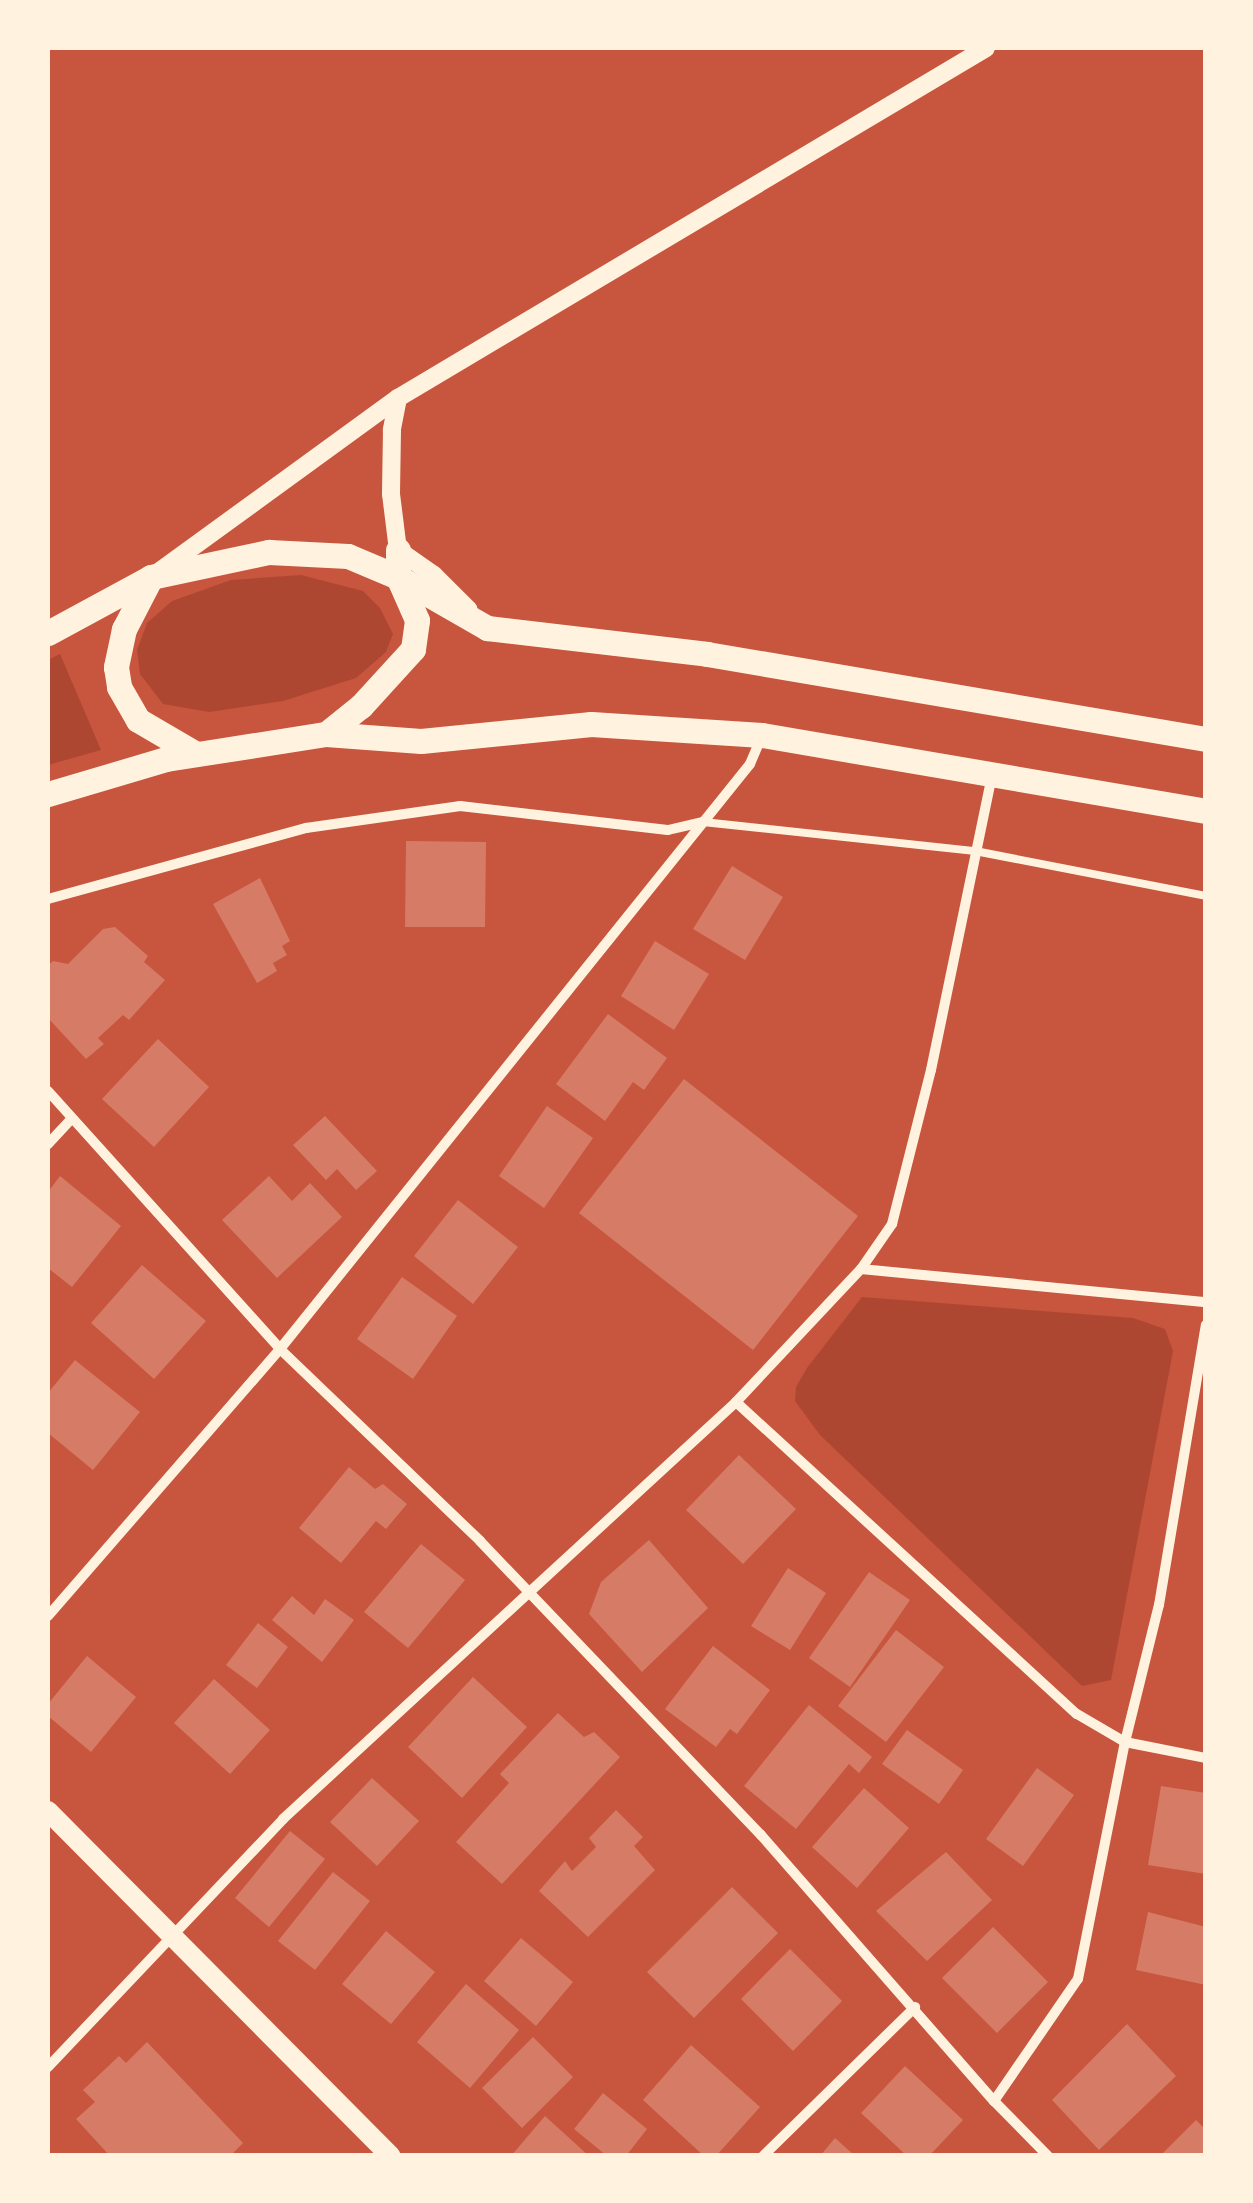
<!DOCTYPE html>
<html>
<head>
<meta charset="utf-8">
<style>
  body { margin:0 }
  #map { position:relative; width:1253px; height:2203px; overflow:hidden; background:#c8553d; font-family:Manrope,sans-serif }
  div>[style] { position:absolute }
  .green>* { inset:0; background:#ae4732 }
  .building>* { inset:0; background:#d67c66 }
  .service>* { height:8px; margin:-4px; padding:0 4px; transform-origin:4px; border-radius:4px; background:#fff3e0 }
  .minor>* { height:10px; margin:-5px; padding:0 5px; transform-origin:5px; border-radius:5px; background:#fff3e0 }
  .tertiary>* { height:18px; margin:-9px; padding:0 9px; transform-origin:9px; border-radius:9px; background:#fff3e0 }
  .secondary>* { height:20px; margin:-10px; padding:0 10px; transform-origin:10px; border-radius:10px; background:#fff3e0 }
  .primary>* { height:25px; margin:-12.5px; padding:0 12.5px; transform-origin:12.5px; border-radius:12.5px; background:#fff3e0 }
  span { translate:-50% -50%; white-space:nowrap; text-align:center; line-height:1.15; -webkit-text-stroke:8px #fff3e0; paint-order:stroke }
  .frame { position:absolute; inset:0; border:50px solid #fff3e0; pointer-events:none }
</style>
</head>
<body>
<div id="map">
  <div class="green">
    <div style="clip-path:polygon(301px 575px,363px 591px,380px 608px,393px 634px,386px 652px,356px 678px,283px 701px,209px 712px,163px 704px,140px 674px,137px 650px,147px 623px,172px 601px,231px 580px)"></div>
    <div style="clip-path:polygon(60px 654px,101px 750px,48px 765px,48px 660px)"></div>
    <div style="clip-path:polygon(862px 1297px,1133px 1318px,1165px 1329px,1173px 1351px,1111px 1680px,1082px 1686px,820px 1435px,795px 1401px,796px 1387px,807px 1368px)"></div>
  </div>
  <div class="building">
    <div style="clip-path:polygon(406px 841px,486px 842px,485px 927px,405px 927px)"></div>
    <div style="clip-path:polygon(732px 866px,783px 897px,745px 960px,693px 929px)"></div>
    <div style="clip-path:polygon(260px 878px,290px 941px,282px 946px,287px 955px,273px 963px,277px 971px,257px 983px,213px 904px)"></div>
    <div style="clip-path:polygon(115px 927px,148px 956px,144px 962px,165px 980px,129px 1020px,123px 1015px,98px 1038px,104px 1044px,86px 1059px,48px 1018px,48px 965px,53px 961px,68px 964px,103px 929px)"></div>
    <div style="clip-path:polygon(655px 941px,709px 974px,674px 1030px,621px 996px)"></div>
    <div style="clip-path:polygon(608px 1014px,667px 1058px,644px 1090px,633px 1082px,605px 1121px,556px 1084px)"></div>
    <div style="clip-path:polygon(158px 1039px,209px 1087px,154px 1147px,102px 1099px)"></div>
    <div style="clip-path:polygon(684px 1079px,858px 1216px,753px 1350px,579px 1213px)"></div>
    <div style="clip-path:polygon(547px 1106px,593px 1138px,544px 1208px,499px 1176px)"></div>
    <div style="clip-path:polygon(325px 1116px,377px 1171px,356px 1190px,337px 1169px,326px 1180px,293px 1145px)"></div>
    <div style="clip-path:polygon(60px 1176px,121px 1226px,72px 1287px,48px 1268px,48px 1192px)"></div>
    <div style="clip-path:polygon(269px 1176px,292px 1201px,310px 1183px,342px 1217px,277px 1278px,222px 1220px)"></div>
    <div style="clip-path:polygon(458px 1200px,518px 1247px,473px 1304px,414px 1256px)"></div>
    <div style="clip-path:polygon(142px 1265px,206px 1321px,154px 1379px,91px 1323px)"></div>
    <div style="clip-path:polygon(402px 1277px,457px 1316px,413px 1379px,357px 1339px)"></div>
    <div style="clip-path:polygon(75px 1360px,140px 1412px,93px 1470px,48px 1433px,48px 1393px)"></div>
    <div style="clip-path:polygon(739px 1455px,796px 1509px,743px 1564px,686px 1510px)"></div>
    <div style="clip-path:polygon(349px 1467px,375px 1489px,383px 1484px,407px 1504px,386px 1529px,376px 1521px,341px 1563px,299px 1528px)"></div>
    <div style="clip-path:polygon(649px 1540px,708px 1608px,642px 1672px,589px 1614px,601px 1582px)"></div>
    <div style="clip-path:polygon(421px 1544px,465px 1580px,408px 1648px,364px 1612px)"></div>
    <div style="clip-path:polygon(788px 1568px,826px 1593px,790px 1650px,751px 1626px)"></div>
    <div style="clip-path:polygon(869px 1572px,910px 1600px,850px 1687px,809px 1658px)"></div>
    <div style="clip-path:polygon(292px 1596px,314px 1615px,325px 1599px,354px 1620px,322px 1662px,272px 1620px)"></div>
    <div style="clip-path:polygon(258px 1623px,288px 1647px,257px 1688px,226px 1665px)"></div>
    <div style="clip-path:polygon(896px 1630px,944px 1667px,886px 1742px,838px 1706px)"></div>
    <div style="clip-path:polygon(713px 1646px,770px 1690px,737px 1734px,730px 1729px,716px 1747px,665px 1709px)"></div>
    <div style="clip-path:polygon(87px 1656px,136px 1697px,91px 1752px,48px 1716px,48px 1704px)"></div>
    <div style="clip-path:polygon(473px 1677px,527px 1727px,462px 1798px,408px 1747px)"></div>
    <div style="clip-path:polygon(214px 1679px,270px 1730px,230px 1774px,174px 1723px)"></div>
    <div style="clip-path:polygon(809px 1705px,872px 1757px,859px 1773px,849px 1764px,796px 1829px,744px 1786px)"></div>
    <div style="clip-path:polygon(558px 1713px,584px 1737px,594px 1732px,620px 1757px,502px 1884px,456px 1842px,509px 1783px,500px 1774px)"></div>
    <div style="clip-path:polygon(907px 1730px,963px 1770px,939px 1804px,882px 1764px)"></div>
    <div style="clip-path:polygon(1037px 1768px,1074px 1795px,1023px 1866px,986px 1839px)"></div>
    <div style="clip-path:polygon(372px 1778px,419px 1821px,377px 1866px,330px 1822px)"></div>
    <div style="clip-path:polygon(1161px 1786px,1206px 1793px,1206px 1874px,1148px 1865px)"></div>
    <div style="clip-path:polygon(864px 1788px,909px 1828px,857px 1888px,812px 1847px)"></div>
    <div style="clip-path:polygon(616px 1810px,643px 1837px,634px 1846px,655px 1870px,588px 1937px,539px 1891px,565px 1861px,572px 1871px,596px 1847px,589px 1838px)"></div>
    <div style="clip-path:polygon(290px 1831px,325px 1859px,269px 1927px,235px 1898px)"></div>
    <div style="clip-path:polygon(946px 1852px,992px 1900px,927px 1961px,876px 1911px)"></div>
    <div style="clip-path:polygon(333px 1872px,370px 1901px,315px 1970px,278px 1941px)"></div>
    <div style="clip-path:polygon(732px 1887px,778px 1933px,694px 2018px,647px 1972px)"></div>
    <div style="clip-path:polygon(1148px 1912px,1206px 1927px,1206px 1985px,1136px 1970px)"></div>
    <div style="clip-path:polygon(993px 1927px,1048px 1982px,997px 2033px,942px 1978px)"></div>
    <div style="clip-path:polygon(386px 1931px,435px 1972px,391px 2024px,342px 1984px)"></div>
    <div style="clip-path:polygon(521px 1938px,573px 1982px,536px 2026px,484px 1981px)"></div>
    <div style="clip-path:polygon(790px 1949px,842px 2001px,793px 2051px,741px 1999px)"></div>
    <div style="clip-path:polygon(466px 1984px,519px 2030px,470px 2088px,417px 2042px)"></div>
    <div style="clip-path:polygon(1127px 2024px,1176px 2076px,1099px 2150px,1052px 2100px)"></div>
    <div style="clip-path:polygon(533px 2037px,573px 2077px,522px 2128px,482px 2088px)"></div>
    <div style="clip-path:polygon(147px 2042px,243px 2143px,230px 2156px,110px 2156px,76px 2119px,95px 2102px,83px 2090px,119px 2056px,126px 2063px)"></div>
    <div style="clip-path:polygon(691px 2045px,760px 2107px,716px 2156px,704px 2156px,643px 2100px)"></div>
    <div style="clip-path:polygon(905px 2066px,963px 2120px,929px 2156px,907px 2156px,861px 2113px)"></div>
    <div style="clip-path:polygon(603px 2093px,647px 2129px,626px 2156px,607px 2156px,574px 2129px)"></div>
    <div style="clip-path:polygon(545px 2116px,589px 2156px,511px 2156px)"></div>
    <div style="clip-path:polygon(1196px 2120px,1206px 2130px,1206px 2156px,1160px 2156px)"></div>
    <div style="clip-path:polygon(835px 2138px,855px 2156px,820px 2156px)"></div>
  </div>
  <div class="service">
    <div style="left:703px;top:822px;width:274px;rotate:6.1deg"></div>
    <div style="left:975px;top:851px;width:235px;rotate:11deg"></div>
  </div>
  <div class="minor">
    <div style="left:48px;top:899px;width:268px;rotate:-15.4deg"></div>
    <div style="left:306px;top:828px;width:156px;rotate:-8.1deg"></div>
    <div style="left:460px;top:806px;width:209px;rotate:6.6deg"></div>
    <div style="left:668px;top:830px;width:36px;rotate:-13deg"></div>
    <div style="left:48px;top:1091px;width:347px;rotate:48deg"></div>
    <div style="left:280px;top:1349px;width:277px;rotate:43.8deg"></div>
    <div style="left:480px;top:1541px;width:407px;rotate:46.3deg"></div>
    <div style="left:761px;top:1835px;width:354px;rotate:48.8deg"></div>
    <div style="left:994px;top:2101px;width:77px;rotate:45.5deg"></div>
    <div style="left:48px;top:1144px;width:34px;rotate:-47deg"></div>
    <div style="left:861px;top:1269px;width:347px;rotate:5.5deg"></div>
    <div style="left:736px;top:1402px;width:462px;rotate:42.5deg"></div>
    <div style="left:1077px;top:1714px;width:56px;rotate:30.3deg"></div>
    <div style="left:1125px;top:1742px;width:83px;rotate:11.2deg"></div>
    <div style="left:48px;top:1616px;width:354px;rotate:-49deg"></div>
    <div style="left:280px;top:1349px;width:750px;rotate:-51.22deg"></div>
    <div style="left:750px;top:764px;width:30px;rotate:-67deg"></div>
    <div style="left:48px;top:2067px;width:342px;rotate:-46.5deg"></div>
    <div style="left:283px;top:1819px;width:616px;rotate:-42.63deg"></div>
    <div style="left:736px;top:1402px;width:183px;rotate:-46.8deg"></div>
    <div style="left:861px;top:1269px;width:55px;rotate:-55.4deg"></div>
    <div style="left:892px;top:1224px;width:159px;rotate:-75.8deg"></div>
    <div style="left:931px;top:1070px;width:300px;rotate:-78.3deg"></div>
    <div style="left:994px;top:2101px;width:148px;rotate:-55.5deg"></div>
    <div style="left:1078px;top:1979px;width:242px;rotate:-78.8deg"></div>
    <div style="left:1125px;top:1742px;width:141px;rotate:-76.1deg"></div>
    <div style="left:1159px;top:1605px;width:284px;rotate:-80.5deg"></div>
    <div style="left:763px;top:2156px;width:213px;rotate:-44.4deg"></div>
  </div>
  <div class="tertiary">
    <div style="left:398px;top:398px;width:684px;rotate:-30.76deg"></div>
    <div style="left:157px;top:573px;width:298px;rotate:-36deg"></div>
    <div style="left:398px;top:398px;width:33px;rotate:101deg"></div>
    <div style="left:392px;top:430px;width:64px;rotate:90.9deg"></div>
    <div style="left:391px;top:494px;width:56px;rotate:82.9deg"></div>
    <div style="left:398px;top:550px;width:44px;rotate:34.8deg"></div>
    <div style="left:434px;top:575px;width:49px;rotate:45deg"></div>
  </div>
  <div class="secondary">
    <div style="left:48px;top:1811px;width:486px;rotate:45.2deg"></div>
  </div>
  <div class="primary">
    <div style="left:151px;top:577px;width:59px;rotate:117.4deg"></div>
    <div style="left:124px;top:629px;width:39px;rotate:102deg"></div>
    <div style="left:116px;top:667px;width:20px;rotate:81deg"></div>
    <div style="left:119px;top:687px;width:38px;rotate:60deg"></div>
    <div style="left:138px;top:720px;width:67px;rotate:30.4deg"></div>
    <div style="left:48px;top:633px;width:117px;rotate:-28.5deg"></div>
    <div style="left:151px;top:577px;width:121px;rotate:-12deg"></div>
    <div style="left:269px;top:552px;width:79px;rotate:2.9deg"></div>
    <div style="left:348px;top:556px;width:54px;rotate:22.8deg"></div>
    <div style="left:398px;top:577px;width:103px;rotate:29.8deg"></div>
    <div style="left:487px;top:628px;width:222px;rotate:6.7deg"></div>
    <div style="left:707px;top:654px;width:506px;rotate:9.67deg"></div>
    <div style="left:326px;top:734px;width:45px;rotate:-38.7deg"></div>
    <div style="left:361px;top:706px;width:77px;rotate:-47.6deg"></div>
    <div style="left:413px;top:649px;width:29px;rotate:-82deg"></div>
    <div style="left:417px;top:620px;width:47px;rotate:-113.8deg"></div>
    <div style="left:398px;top:577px;width:27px;rotate:-90deg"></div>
    <div style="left:48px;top:794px;width:123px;rotate:-16.5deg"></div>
    <div style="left:166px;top:759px;width:162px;rotate:-8.9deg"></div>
    <div style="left:326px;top:734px;width:95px;rotate:4.2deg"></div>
    <div style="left:421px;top:741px;width:171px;rotate:-5.7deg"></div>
    <div style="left:591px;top:724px;width:171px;rotate:3.7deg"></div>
    <div style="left:762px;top:735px;width:450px;rotate:9.7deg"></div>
  </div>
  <div class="frame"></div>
</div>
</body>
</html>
